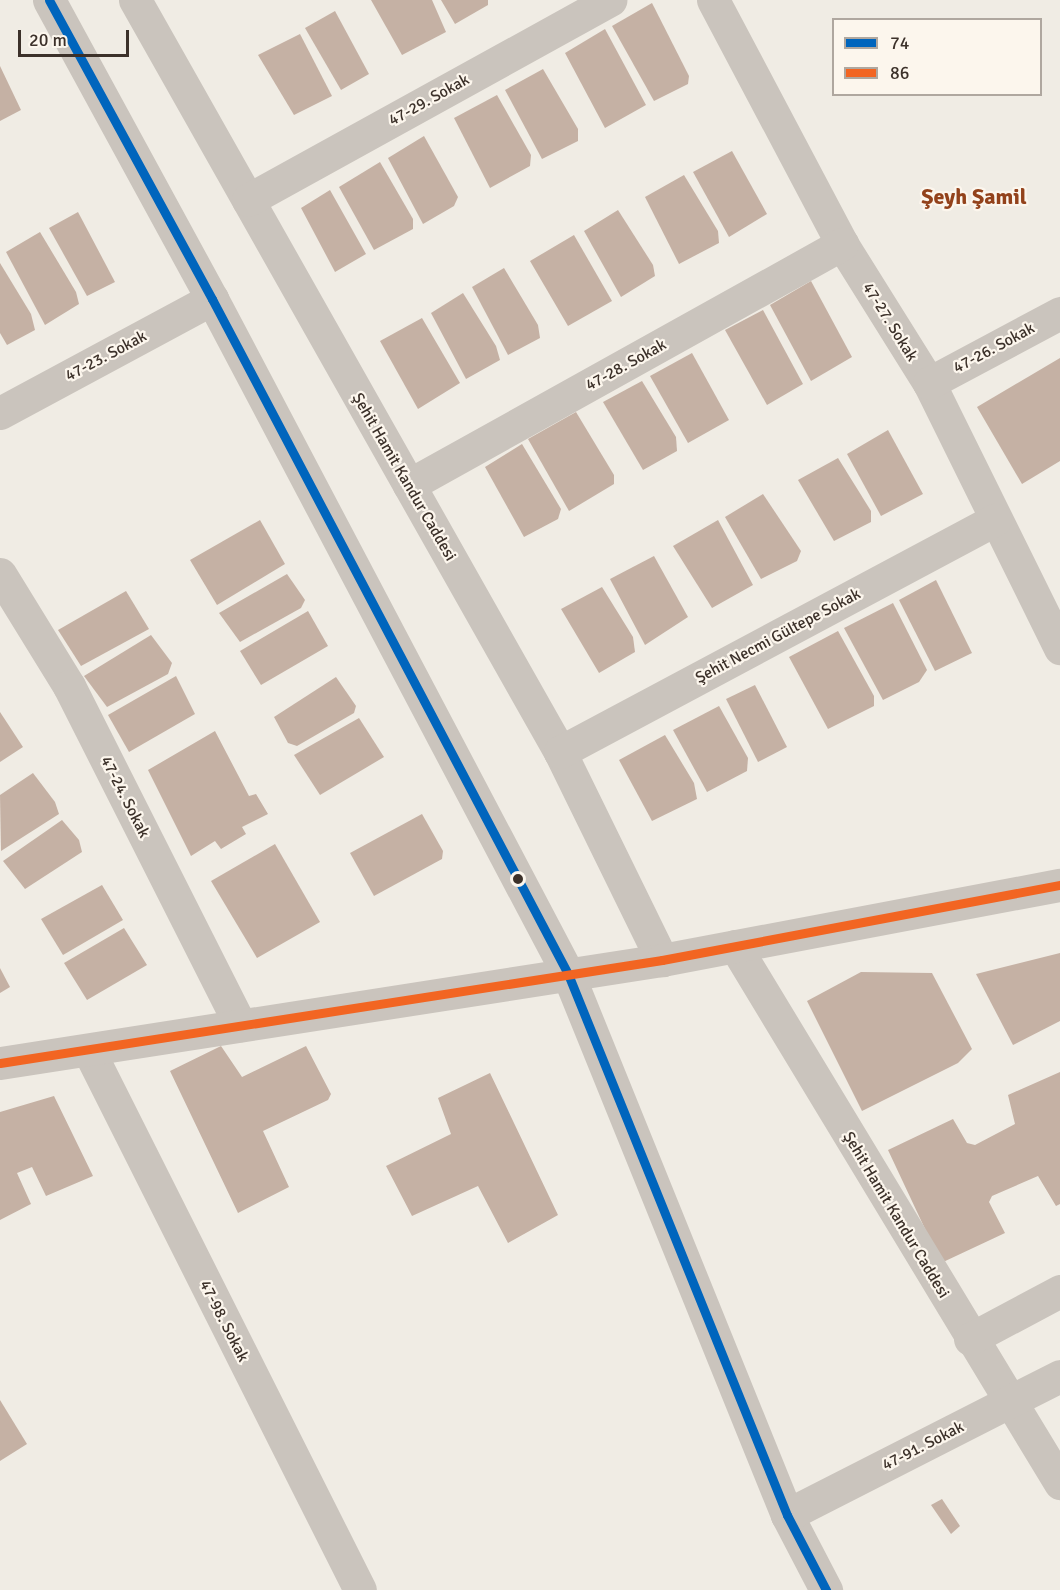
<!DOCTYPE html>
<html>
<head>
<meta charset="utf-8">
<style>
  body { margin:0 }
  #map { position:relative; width:1060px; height:1590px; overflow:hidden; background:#f0ece4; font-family:Signika,sans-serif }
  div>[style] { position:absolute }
  .building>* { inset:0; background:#c5b1a4 }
  .minor>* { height:33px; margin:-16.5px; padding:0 16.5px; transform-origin:16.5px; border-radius:16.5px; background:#cac4bd }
  .bus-1>* { height:9px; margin:-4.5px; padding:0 4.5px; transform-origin:4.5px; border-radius:4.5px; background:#0065bd }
  .bus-2>* { height:9px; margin:-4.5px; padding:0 4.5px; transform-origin:4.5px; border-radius:4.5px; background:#f26522 }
  .dots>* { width:16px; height:16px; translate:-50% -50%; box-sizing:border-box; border:3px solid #fcf6ed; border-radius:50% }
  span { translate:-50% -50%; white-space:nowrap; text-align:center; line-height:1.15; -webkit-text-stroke:4.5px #fcf6ed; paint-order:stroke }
  .street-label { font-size:16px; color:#3c312a }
  .district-label { font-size:22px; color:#93421b; font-weight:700 }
  .legend { position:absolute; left:832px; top:18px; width:210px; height:78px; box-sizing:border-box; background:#fcf6ed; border:2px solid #afa79f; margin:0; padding:8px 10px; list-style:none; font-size:18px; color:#3c312a }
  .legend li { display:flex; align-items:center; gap:12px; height:30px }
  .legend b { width:30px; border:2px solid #afa79f }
  .scale { position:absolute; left:18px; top:30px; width:111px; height:27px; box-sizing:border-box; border:3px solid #3c312a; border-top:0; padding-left:8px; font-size:18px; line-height:21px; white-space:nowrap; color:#3c312a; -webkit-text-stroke:4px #fcf6ed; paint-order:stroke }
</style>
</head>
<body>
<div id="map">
  <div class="building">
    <div style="clip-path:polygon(371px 0,432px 0,446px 32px,402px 55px)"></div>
    <div style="clip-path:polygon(441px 0,488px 0,488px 5px,455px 24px)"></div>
    <div style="clip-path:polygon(652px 3px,689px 76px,688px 84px,654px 101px,612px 26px)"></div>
    <div style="clip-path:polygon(335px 11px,369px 74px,341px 90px,305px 28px)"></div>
    <div style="clip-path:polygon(605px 29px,646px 105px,605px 128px,565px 53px)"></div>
    <div style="clip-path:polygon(300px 34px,332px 96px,294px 115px,258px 55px)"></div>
    <div style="clip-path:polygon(0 66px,21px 110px,0 121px)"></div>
    <div style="clip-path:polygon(543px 69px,578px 129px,578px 141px,542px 159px,505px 90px)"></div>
    <div style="clip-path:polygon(497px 95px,531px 155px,530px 166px,490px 188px,454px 118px)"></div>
    <div style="clip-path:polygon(424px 136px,458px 197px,454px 206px,423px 224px,388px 158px)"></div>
    <div style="clip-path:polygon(732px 151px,767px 214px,729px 237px,693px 172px)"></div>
    <div style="clip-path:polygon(380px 162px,413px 219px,413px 229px,374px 250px,339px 187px)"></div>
    <div style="clip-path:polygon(684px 175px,718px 231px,719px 243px,679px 264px,645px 197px)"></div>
    <div style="clip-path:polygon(330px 190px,366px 254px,335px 272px,301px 208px)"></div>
    <div style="clip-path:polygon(618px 210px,653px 265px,655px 276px,621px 297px,584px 231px)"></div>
    <div style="clip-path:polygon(78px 212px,115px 282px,87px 296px,49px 228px)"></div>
    <div style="clip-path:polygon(40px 232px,76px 292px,79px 304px,45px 325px,6px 252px)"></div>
    <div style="clip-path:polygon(574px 235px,612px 301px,568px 326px,530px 261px)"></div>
    <div style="clip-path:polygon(0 263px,31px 314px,35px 330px,7px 345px,0 333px)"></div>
    <div style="clip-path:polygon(504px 268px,538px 325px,540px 338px,508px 355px,472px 287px)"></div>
    <div style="clip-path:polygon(811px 281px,852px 357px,811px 381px,770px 305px)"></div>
    <div style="clip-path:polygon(463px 293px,496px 346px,500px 360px,466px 379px,431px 313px)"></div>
    <div style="clip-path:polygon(763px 310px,803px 384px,767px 405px,725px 330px)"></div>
    <div style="clip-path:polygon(422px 318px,460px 383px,418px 409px,380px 341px)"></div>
    <div style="clip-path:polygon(692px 353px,729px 420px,688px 443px,650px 376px)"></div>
    <div style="clip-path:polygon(1060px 358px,1060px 461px,1022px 484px,977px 407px)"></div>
    <div style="clip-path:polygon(642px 381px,676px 437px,677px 451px,643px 470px,603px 402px)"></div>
    <div style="clip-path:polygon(576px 412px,614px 475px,614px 484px,569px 511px,528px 439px)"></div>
    <div style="clip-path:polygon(888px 430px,923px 494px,881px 516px,847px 454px)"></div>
    <div style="clip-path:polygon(522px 444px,561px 509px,558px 519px,524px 537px,485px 467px)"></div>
    <div style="clip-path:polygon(838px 458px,871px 511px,871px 522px,834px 541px,798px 480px)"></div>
    <div style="clip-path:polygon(763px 494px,801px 551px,797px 561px,761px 579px,725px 517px)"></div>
    <div style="clip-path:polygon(260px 520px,285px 564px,217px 605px,190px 560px)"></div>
    <div style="clip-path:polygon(718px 520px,753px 585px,712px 608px,673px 546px)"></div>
    <div style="clip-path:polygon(654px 556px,688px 617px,645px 645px,610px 579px)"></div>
    <div style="clip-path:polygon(287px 574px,305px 600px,301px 608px,240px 642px,219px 613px)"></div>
    <div style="clip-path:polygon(936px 580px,972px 653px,935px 671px,899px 600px)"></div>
    <div style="clip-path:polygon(602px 587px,633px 637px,635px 652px,599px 673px,561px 609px)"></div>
    <div style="clip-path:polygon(126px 591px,149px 629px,81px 666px,58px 630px)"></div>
    <div style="clip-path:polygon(893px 603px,927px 670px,919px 682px,883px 700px,844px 628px)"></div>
    <div style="clip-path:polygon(308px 611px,328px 646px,261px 685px,240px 651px)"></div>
    <div style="clip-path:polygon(838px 631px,874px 696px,874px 706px,828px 729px,789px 657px)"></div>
    <div style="clip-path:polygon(151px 635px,172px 663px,168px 674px,107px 707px,84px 676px)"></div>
    <div style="clip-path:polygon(176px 676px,195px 714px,129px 752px,108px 715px)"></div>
    <div style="clip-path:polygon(336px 677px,356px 706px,354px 713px,297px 746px,288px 743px,274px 717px)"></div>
    <div style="clip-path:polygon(755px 685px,787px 747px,758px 762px,726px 699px)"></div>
    <div style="clip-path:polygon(719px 706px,748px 758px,747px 771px,707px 792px,673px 730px)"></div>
    <div style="clip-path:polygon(0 712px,23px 747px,0 762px)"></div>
    <div style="clip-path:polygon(359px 718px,384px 757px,320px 795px,294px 755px)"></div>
    <div style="clip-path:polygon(215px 731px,249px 796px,256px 794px,268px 814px,242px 827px,246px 834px,221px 849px,215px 841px,191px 856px,148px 770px)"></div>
    <div style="clip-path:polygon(665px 735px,694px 783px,697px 799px,652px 821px,619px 760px)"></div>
    <div style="clip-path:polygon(33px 773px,55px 802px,59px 814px,1px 851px,0 795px)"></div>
    <div style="clip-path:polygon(422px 814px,443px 851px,442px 859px,374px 896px,350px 853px)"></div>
    <div style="clip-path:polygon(62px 820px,79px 840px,82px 852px,25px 889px,3px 861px)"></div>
    <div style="clip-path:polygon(275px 844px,320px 922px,257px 958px,211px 881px)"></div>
    <div style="clip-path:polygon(102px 885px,123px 920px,63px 955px,41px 919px)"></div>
    <div style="clip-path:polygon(124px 928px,147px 965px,87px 1000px,64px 963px)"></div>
    <div style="clip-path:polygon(1060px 953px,1060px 1021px,1013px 1045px,976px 974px)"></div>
    <div style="clip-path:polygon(0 968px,10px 987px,0 993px)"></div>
    <div style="clip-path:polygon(861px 972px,932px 973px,972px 1049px,958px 1063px,862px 1111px,807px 1001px)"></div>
    <div style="clip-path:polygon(221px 1046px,242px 1077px,306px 1046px,331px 1094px,328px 1100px,263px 1131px,289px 1187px,238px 1213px,170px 1071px)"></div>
    <div style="clip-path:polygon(1060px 1072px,1060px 1204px,1056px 1206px,1038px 1176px,992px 1196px,989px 1202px,1005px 1233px,941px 1263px,888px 1150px,953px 1119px,967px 1143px,975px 1145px,1015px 1124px,1008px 1095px)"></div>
    <div style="clip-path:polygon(490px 1073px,558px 1215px,508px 1243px,478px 1186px,412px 1216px,386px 1166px,451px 1134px,438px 1098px)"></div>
    <div style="clip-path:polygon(54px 1096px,93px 1176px,46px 1196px,32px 1167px,17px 1173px,31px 1204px,0 1220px,0 1112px)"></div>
    <div style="clip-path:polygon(0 1400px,27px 1444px,0 1461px)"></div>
    <div style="clip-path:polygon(942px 1499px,960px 1526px,951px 1534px,931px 1505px)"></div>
  </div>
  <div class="minor">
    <div style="left:49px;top:0;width:341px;rotate:61.4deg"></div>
    <div style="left:212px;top:299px;width:763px;rotate:62.19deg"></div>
    <div style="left:568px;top:974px;width:584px;rotate:67.96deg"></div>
    <div style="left:787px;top:1515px;width:85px;rotate:62.5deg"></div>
    <div style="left:135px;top:0;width:864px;rotate:60.53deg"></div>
    <div style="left:560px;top:752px;width:232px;rotate:63.9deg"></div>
    <div style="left:713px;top:0;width:276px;rotate:62.1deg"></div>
    <div style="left:842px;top:244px;width:164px;rotate:58deg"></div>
    <div style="left:929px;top:383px;width:296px;rotate:63.7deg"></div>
    <div style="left:248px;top:200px;width:414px;rotate:-28.9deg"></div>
    <div style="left:929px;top:383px;width:149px;rotate:-28.1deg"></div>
    <div style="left:0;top:413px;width:241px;rotate:-28.3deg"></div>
    <div style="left:409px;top:485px;width:496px;rotate:-29.1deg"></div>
    <div style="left:0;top:574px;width:132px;rotate:58.4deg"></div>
    <div style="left:69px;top:686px;width:380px;rotate:63.2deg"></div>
    <div style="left:560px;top:752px;width:493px;rotate:-28.1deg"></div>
    <div style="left:735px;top:946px;width:628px;rotate:58.82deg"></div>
    <div style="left:89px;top:1051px;width:603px;rotate:63.31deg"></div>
    <div style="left:0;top:1063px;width:670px;rotate:-8.84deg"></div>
    <div style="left:662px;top:960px;width:405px;rotate:-10.7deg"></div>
    <div style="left:970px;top:1339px;width:102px;rotate:-28.1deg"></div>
    <div style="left:787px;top:1515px;width:306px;rotate:-27deg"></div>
  </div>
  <div class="bus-1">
    <div style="left:49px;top:0;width:341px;rotate:61.4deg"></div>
    <div style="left:212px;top:299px;width:763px;rotate:62.19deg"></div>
    <div style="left:568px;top:974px;width:584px;rotate:67.96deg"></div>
    <div style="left:787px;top:1515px;width:85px;rotate:62.5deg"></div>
  </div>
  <div class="bus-2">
    <div style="left:0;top:1063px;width:670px;rotate:-8.84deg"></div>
    <div style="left:662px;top:960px;width:405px;rotate:-10.7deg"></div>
  </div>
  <div class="dots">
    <div style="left:518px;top:879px;background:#3c312a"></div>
  </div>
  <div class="street-label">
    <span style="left:429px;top:100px;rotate:-29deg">47-29. Sokak</span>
    <span style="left:890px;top:322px;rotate:58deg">47-27. Sokak</span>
    <span style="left:994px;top:348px;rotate:-28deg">47-26. Sokak</span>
    <span style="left:106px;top:356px;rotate:-28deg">47-23. Sokak</span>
    <span style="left:626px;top:365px;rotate:-29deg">47-28. Sokak</span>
    <span style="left:404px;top:477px;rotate:60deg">Şehit Hamit Kandur Caddesi</span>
    <span style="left:778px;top:636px;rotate:-28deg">Şehit Necmi Gültepe Sokak</span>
    <span style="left:125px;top:797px;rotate:63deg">47-24. Sokak</span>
    <span style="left:896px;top:1215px;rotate:59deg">Şehit Hamit Kandur Caddesi</span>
    <span style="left:224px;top:1321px;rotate:63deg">47-98. Sokak</span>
    <span style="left:923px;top:1446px;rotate:-27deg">47-91. Sokak</span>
  </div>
  <div class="district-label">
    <span style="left:974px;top:197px">Şeyh Şamil</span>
  </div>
  <ul class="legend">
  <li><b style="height:8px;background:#0065bd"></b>74</li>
  <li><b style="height:8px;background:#f26522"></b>86</li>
  </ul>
  <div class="scale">20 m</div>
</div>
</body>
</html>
